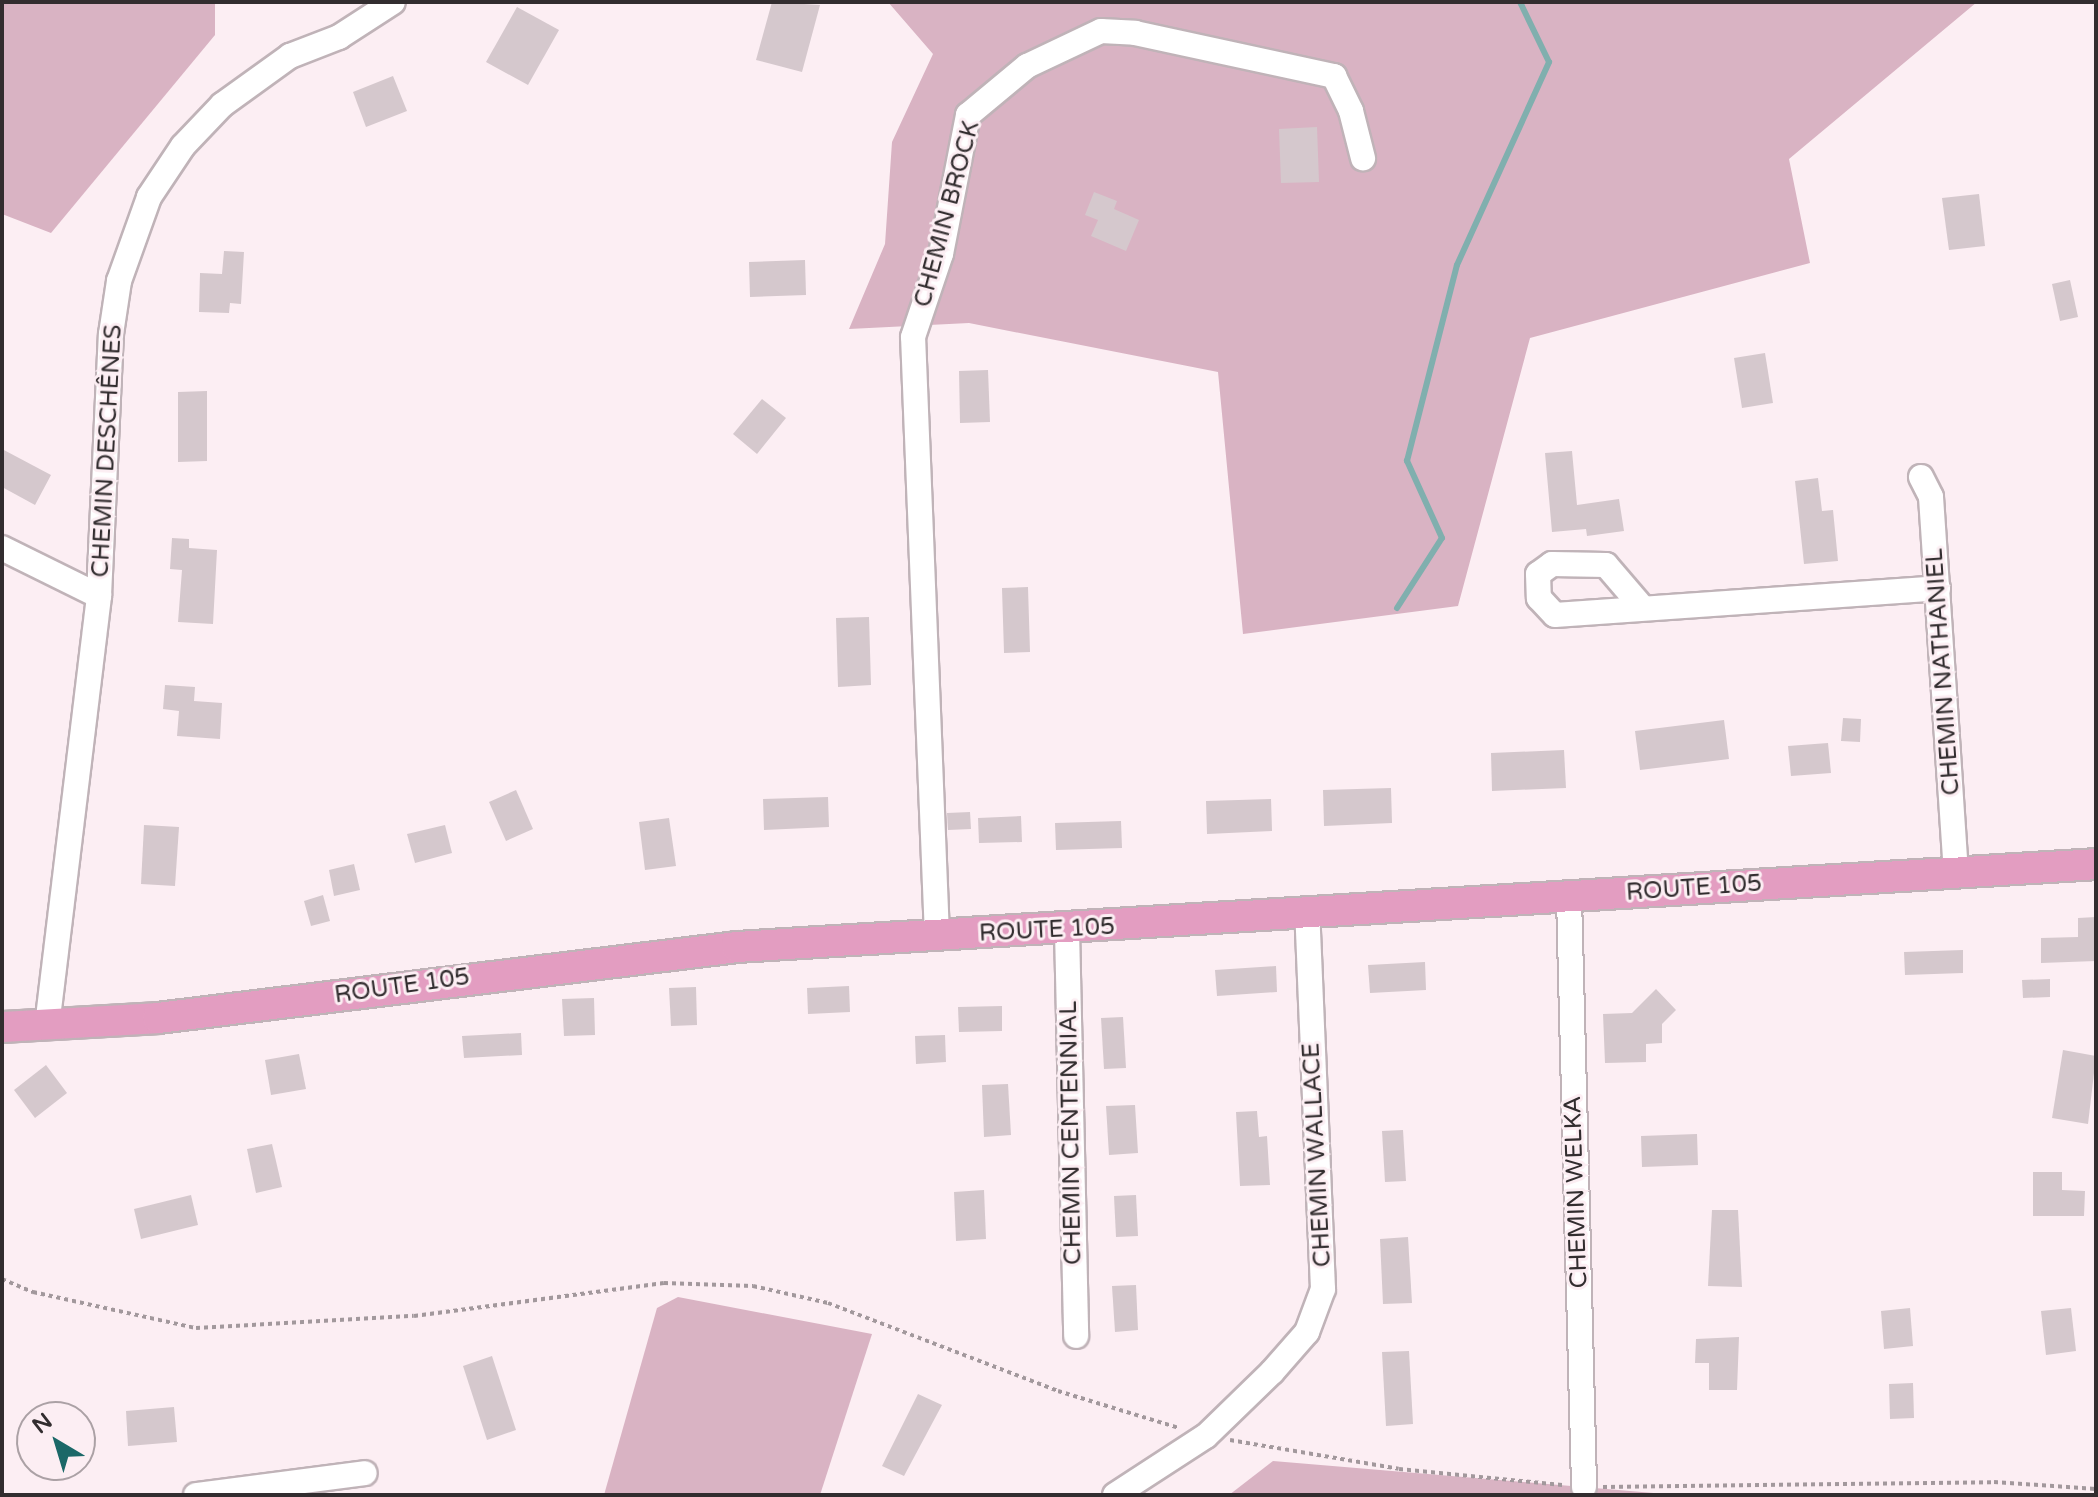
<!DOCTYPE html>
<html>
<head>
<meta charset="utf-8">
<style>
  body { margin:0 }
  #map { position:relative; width:2098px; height:1497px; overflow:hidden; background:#fceef3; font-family:"Varela Round",sans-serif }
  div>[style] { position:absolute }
  .green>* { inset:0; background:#d9b3c3 }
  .stream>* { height:6px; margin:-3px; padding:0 3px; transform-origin:3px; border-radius:3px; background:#80afae }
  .building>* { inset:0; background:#d5c8cd }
  .path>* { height:4px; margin-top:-2px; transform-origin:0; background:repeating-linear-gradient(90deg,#a2989c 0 4px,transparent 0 8px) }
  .roads { filter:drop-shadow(2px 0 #c0b3b8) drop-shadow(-2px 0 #c0b3b8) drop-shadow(0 2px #c0b3b8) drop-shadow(0 -2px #c0b3b8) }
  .minor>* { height:24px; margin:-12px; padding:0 12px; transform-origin:12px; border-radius:12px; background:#fff }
  .major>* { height:30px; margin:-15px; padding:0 15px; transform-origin:15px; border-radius:15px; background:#e39dc1 }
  span { translate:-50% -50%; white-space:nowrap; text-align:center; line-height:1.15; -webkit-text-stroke:6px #fceef3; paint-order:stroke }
  .street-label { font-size:24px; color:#322d2f }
  .frame { position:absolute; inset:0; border:4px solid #322d2f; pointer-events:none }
  .north { position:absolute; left:16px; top:1401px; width:80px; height:80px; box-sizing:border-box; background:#fceef3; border:2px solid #aba1a5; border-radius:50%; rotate:322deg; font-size:22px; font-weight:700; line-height:32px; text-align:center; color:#322d2f }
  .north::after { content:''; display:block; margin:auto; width:28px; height:36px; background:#1b6868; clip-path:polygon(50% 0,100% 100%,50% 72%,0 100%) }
</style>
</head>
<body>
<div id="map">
  <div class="green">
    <div style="clip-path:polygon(2px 2px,215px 2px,215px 35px,51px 233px,2px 214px)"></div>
    <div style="clip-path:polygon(888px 2px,1977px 2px,1789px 159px,1810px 263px,1530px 338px,1458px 606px,1243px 634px,1218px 372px,969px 323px,849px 329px,885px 244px,892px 142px,933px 54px)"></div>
    <div style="clip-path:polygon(678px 1297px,872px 1334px,820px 1495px,604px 1495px,657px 1308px)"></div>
    <div style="clip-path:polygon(1273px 1461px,1677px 1495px,1229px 1495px)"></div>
  </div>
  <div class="stream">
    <div style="left:1397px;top:608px;width:83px;rotate:-57.3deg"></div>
    <div style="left:1442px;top:538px;width:85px;rotate:-114.4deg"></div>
    <div style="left:1407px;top:461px;width:202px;rotate:-75.7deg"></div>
    <div style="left:1457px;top:265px;width:223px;rotate:-65.6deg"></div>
    <div style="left:1549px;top:62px;width:67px;rotate:-115.8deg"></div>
  </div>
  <div class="building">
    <div style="clip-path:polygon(772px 2px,820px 5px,802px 72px,756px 60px)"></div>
    <div style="clip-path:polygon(517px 7px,559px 30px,528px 85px,486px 62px)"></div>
    <div style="clip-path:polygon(393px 76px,407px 111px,366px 127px,353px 92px)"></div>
    <div style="clip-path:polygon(1317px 127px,1319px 182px,1281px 183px,1279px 129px)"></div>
    <div style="clip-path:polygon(1094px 192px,1117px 201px,1114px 209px,1139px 220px,1126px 251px,1091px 236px,1098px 220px,1085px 215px)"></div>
    <div style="clip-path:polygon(1979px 194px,1985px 246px,1949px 250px,1942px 198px)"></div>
    <div style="clip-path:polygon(224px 251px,244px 252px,241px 304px,230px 303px,229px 313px,199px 312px,200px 273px,222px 274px)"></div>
    <div style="clip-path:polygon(805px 260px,806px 295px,750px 297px,749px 262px)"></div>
    <div style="clip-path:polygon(2070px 280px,2078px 317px,2060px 321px,2052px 284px)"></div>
    <div style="clip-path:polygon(1765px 353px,1773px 403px,1742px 408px,1734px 358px)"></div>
    <div style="clip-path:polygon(988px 370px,990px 422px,960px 423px,959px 371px)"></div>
    <div style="clip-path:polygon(207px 391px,207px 461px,178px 462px,178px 392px)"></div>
    <div style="clip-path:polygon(762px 399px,786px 418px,757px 454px,733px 434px)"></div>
    <div style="clip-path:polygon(2px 449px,51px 475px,35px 505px,2px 487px)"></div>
    <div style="clip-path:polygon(1572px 451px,1577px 505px,1619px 499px,1624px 531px,1587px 536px,1586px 529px,1552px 532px,1545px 453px)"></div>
    <div style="clip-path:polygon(1818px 478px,1822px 511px,1833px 510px,1838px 561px,1804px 564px,1795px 481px)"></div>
    <div style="clip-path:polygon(172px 538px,189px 539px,189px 548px,217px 550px,213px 624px,178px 622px,182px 570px,170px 569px)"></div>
    <div style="clip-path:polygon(1028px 587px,1030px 652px,1004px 653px,1002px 588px)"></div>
    <div style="clip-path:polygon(869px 617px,871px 685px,838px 687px,836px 618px)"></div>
    <div style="clip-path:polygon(165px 685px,195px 687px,194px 701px,222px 703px,220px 739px,177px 736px,179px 711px,163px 709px)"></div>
    <div style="clip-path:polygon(1843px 718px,1861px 719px,1860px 742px,1841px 741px)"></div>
    <div style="clip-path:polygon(1724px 720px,1729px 759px,1640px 770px,1635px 731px)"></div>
    <div style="clip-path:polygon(1828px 743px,1831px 773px,1791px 776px,1788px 746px)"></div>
    <div style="clip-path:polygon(1564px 750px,1566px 788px,1492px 791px,1491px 753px)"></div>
    <div style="clip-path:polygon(1391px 788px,1392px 823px,1324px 826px,1323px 790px)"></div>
    <div style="clip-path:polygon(516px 790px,533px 829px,506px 841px,489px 802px)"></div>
    <div style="clip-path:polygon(828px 797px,829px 827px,764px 830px,763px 799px)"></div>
    <div style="clip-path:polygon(1271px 799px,1272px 831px,1207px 834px,1206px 801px)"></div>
    <div style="clip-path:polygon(970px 812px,971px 829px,948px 830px,947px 813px)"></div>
    <div style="clip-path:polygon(1021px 816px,1022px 842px,979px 843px,978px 818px)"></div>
    <div style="clip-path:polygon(669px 818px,676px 866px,645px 870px,639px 822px)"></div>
    <div style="clip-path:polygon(1121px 821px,1122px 848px,1056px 850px,1055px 823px)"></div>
    <div style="clip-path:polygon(144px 825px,179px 827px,175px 886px,141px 884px)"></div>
    <div style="clip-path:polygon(445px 825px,452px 853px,415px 863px,407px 834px)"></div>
    <div style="clip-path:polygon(354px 864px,360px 890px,334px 896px,329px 870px)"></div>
    <div style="clip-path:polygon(323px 895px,330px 921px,311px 926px,304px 901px)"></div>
    <div style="clip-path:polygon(2096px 917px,2096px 961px,2041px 963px,2041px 938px,2078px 937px,2078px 918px)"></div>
    <div style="clip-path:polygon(1963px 950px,1963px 973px,1905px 975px,1904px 952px)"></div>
    <div style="clip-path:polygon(1425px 962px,1426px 990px,1370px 993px,1368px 965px)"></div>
    <div style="clip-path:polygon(1276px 966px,1277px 992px,1217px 996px,1215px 970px)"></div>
    <div style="clip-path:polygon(2050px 979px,2050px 997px,2023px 998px,2022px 980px)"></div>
    <div style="clip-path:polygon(849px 986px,850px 1012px,808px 1014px,807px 988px)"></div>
    <div style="clip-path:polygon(696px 987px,697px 1025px,671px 1026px,669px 988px)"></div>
    <div style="clip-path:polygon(1656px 989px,1676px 1010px,1662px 1024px,1662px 1043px,1646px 1044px,1646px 1062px,1605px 1063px,1603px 1014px,1632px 1013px)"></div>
    <div style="clip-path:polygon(594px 998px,595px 1035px,564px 1036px,562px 999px)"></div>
    <div style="clip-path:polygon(1002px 1006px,1002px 1031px,959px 1032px,958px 1007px)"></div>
    <div style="clip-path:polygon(1123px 1017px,1126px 1068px,1104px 1069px,1101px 1018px)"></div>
    <div style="clip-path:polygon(521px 1033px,522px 1055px,464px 1058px,462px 1036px)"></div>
    <div style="clip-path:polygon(945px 1035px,946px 1062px,916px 1064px,915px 1036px)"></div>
    <div style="clip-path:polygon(2063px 1050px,2096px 1056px,2088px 1124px,2052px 1118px)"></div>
    <div style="clip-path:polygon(299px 1054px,306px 1089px,271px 1095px,265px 1060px)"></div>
    <div style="clip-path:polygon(46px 1065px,67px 1093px,35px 1118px,14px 1090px)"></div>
    <div style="clip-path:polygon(1008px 1084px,1011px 1135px,984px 1137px,982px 1085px)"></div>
    <div style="clip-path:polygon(1135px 1105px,1138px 1153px,1109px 1155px,1106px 1106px)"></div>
    <div style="clip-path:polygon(1257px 1111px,1259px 1137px,1267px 1136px,1270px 1185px,1240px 1186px,1236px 1112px)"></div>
    <div style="clip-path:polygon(1403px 1130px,1406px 1181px,1385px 1182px,1382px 1131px)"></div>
    <div style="clip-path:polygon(1697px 1134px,1698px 1165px,1642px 1167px,1641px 1136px)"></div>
    <div style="clip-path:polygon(272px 1144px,282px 1187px,256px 1193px,247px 1149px)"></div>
    <div style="clip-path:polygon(2033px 1172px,2062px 1172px,2062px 1190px,2085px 1191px,2084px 1216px,2033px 1216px)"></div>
    <div style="clip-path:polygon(984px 1190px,986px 1239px,956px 1241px,954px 1192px)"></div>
    <div style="clip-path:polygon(191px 1195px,198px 1225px,141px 1239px,134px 1209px)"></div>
    <div style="clip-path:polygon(1136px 1195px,1138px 1236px,1116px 1237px,1114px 1196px)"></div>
    <div style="clip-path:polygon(1712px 1210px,1738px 1210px,1742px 1287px,1708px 1286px)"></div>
    <div style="clip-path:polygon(1408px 1237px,1412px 1303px,1383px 1304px,1380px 1239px)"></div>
    <div style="clip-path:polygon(1136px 1285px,1138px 1330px,1115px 1332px,1112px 1286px)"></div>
    <div style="clip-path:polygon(1910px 1308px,1913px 1346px,1884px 1349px,1881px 1311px)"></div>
    <div style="clip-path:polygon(2071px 1308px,2076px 1351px,2046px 1355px,2041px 1311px)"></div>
    <div style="clip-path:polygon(1739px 1337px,1737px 1390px,1709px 1390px,1709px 1363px,1695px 1363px,1696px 1339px)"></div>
    <div style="clip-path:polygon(1409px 1351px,1413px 1424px,1386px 1426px,1382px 1352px)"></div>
    <div style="clip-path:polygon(492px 1356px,516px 1430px,487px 1440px,463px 1366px)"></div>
    <div style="clip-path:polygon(1913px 1383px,1914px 1418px,1890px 1419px,1889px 1384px)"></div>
    <div style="clip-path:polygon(918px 1394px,942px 1405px,904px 1476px,882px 1466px)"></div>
    <div style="clip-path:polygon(174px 1407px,177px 1442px,128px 1446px,126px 1411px)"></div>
  </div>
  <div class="path">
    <div style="left:2px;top:1279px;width:34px;rotate:23deg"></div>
    <div style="left:33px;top:1292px;width:167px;rotate:12.5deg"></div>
    <div style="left:196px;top:1328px;width:218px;rotate:-3.2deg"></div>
    <div style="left:414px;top:1316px;width:252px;rotate:-7.5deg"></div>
    <div style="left:664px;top:1283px;width:89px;rotate:1.9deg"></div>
    <div style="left:753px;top:1286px;width:77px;rotate:12.8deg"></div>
    <div style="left:828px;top:1303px;width:246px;rotate:20.9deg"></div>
    <div style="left:1058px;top:1391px;width:127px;rotate:17deg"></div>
    <div style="left:1230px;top:1440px;width:171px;rotate:9.7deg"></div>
    <div style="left:1399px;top:1469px;width:164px;rotate:5.6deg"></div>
    <div style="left:1603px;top:1487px;width:391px;rotate:-0.7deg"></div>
    <div style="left:1994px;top:1482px;width:102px;rotate:3.9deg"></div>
  </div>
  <div class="roads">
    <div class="minor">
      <div style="left:1921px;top:477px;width:22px;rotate:63deg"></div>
      <div style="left:1931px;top:497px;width:374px;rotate:86.2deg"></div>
      <div style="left:2px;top:548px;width:108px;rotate:26.3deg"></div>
      <div style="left:1642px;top:607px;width:55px;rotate:-130.6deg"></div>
      <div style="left:1606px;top:565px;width:54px;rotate:-178.9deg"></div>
      <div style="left:1552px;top:564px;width:17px;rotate:144deg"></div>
      <div style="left:1538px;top:574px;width:24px;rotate:88deg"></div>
      <div style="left:1539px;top:598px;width:23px;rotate:47deg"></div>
      <div style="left:1555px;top:615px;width:384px;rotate:-4deg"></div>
      <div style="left:1569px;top:897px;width:590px;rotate:88.54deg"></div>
      <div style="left:1067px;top:930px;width:406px;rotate:88.7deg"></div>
      <div style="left:937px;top:936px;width:599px;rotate:-92.29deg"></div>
      <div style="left:913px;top:337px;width:88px;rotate:-71.4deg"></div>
      <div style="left:941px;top:254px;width:142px;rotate:-79deg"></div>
      <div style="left:968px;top:115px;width:77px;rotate:-39.7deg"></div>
      <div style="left:1027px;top:66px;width:82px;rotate:-25.3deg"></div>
      <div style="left:1101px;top:31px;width:34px;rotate:3deg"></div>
      <div style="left:1135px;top:33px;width:204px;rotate:12.2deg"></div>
      <div style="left:1334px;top:76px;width:39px;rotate:64deg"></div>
      <div style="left:1351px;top:111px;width:49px;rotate:75.7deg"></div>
      <div style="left:47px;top:1026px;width:433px;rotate:-83.1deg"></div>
      <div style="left:99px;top:596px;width:262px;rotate:-87.4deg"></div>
      <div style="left:111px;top:334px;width:54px;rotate:-81.4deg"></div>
      <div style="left:119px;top:281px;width:89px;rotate:-70.3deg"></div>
      <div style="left:149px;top:197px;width:61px;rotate:-56.3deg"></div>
      <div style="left:183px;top:146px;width:57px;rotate:-46.4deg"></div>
      <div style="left:222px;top:105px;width:84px;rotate:-35.8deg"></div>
      <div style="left:290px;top:56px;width:53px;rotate:-21.2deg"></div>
      <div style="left:339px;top:37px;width:64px;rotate:-32.9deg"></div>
      <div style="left:196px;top:1495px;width:170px;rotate:-7.4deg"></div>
      <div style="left:1115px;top:1495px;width:108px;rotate:-33deg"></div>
      <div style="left:1206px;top:1436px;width:92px;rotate:-44.1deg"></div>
      <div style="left:1272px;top:1372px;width:53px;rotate:-48.8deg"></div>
      <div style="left:1307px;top:1332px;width:46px;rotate:-69.6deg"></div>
      <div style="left:1323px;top:1289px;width:375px;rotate:-92.4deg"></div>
    </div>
    <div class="major">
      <div style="left:2px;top:1027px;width:156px;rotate:-3.3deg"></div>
      <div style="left:158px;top:1018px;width:583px;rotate:-6.99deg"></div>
      <div style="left:737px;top:947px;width:1362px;rotate:-3.49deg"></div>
    </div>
  </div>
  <div class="street-label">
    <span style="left:947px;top:214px;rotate:-75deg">CHEMIN BROCK</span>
    <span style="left:107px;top:451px;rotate:-87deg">CHEMIN DESCHÊNES</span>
    <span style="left:1943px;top:672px;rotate:-94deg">CHEMIN NATHANIEL</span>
    <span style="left:1694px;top:888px;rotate:-4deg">ROUTE 105</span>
    <span style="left:1047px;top:930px;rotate:-3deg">ROUTE 105</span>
    <span style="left:402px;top:986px;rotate:-8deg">ROUTE 105</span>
    <span style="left:1071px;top:1133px;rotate:-91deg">CHEMIN CENTENNIAL</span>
    <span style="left:1317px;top:1155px;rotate:-93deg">CHEMIN WALLACE</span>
    <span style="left:1576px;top:1192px;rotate:-92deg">CHEMIN WELKA</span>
  </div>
  <div class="frame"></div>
  <div class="north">N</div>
</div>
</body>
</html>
